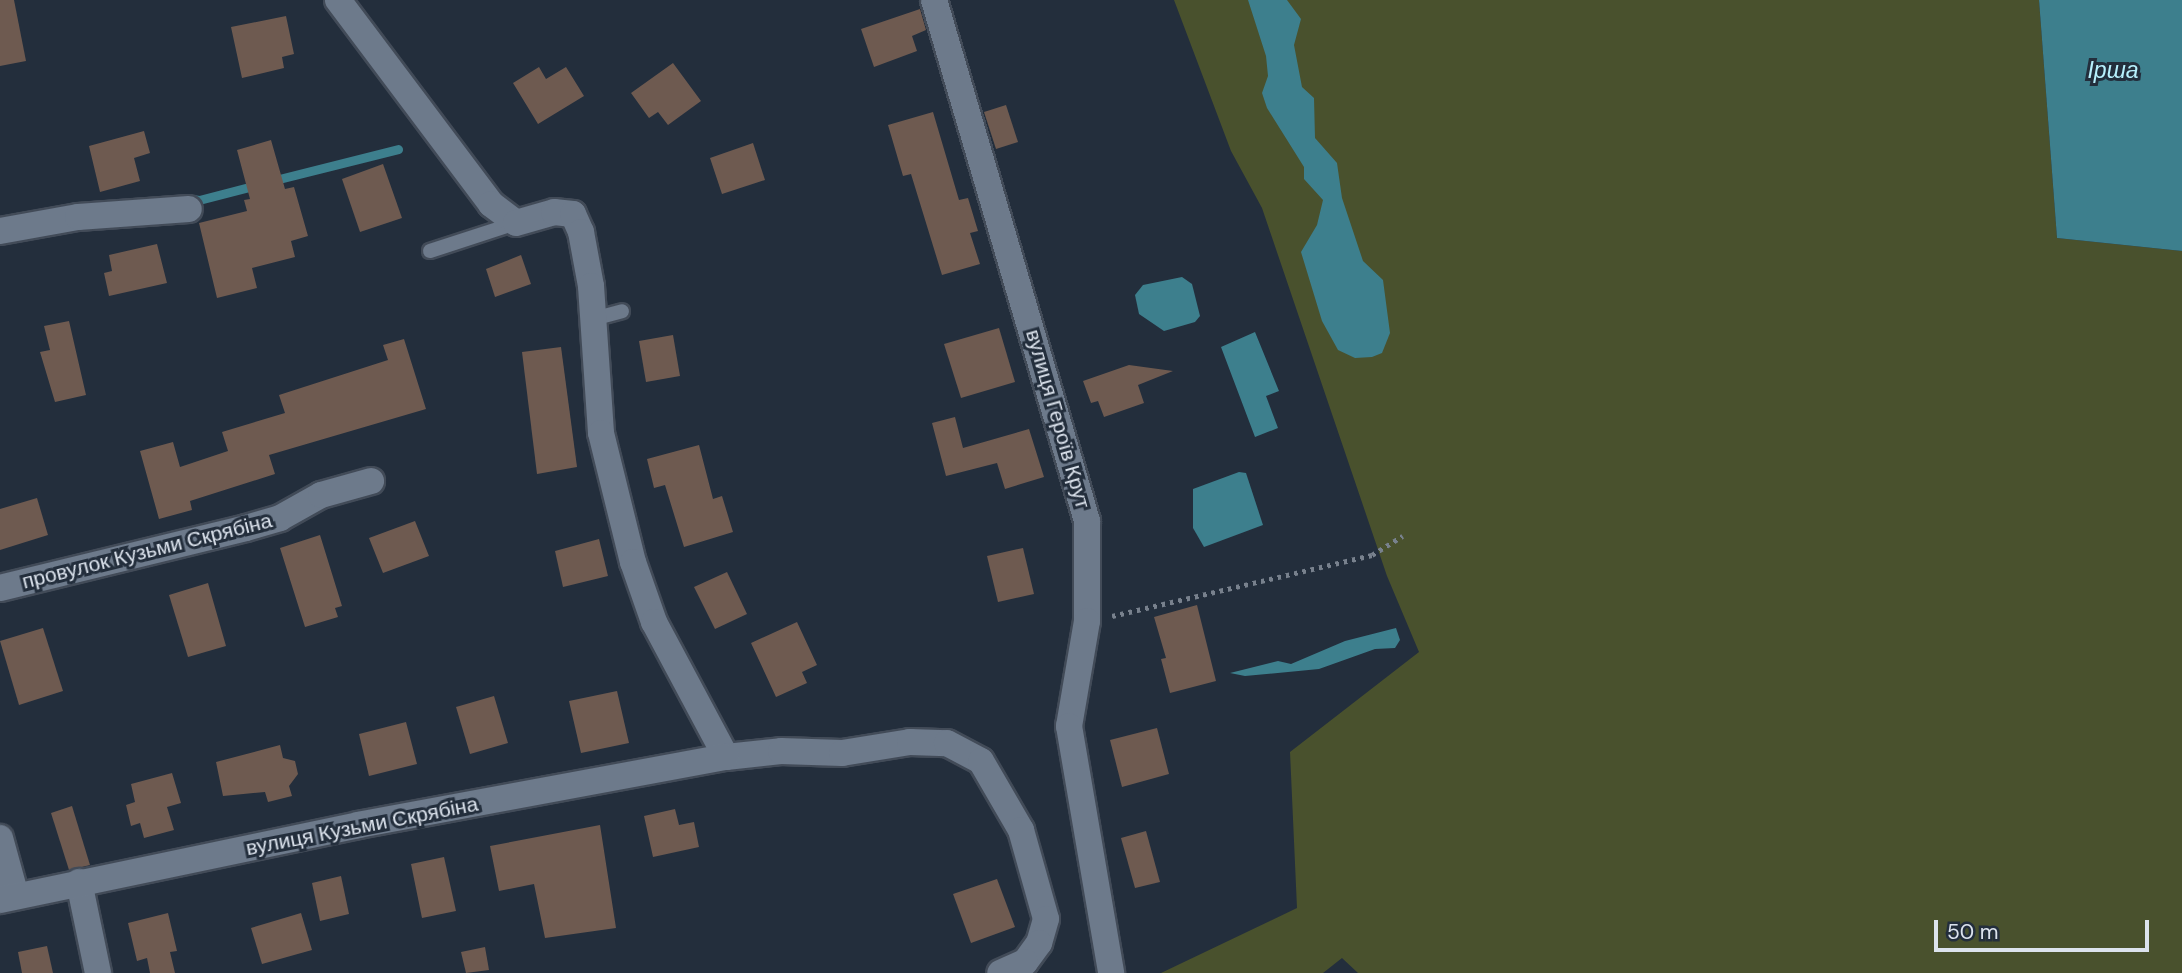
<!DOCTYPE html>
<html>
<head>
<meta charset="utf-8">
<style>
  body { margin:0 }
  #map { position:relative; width:2182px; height:973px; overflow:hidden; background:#232e3c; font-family:"DM Sans",sans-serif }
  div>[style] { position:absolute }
  .green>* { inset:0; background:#49512d }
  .water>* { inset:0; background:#3d7f8d }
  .stream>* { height:9px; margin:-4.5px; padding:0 4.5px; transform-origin:4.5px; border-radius:4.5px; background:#3d7f8d }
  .building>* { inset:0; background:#6e5a50 }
  .path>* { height:4.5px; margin-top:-2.25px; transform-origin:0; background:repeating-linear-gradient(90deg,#78818d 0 3.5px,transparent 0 8.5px) }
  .roads { filter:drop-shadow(2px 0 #424b58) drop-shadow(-2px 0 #424b58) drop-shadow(0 2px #424b58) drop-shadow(0 -2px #424b58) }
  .service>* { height:14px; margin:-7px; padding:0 7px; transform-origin:7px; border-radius:7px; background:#6d7a8b }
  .minor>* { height:26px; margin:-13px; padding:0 13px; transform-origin:13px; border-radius:13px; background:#6d7a8b }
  span { translate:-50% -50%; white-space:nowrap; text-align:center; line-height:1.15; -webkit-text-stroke:6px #232e3c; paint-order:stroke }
  .street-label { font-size:21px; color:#dce3ed }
  .water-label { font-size:23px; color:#b7f0fd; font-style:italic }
  .scale { position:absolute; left:1934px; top:920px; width:215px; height:32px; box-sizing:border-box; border:4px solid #dce3ed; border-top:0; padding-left:9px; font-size:21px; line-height:24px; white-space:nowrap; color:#dce3ed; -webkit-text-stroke:5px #232e3c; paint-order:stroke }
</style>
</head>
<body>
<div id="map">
  <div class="green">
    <div style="clip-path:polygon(1174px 0,2039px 0,2057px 238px,2182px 251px,2182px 973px,1358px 973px,1342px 958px,1323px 973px,1161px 973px,1297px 908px,1290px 752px,1419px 652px,1387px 576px,1262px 208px,1231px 151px)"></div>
  </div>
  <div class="water">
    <div style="clip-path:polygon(1248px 0,1287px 0,1301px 19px,1294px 45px,1302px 87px,1314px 98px,1315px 138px,1337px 163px,1342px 198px,1363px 261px,1383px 280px,1390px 333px,1382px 353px,1372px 357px,1355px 358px,1338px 350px,1322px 321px,1301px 252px,1317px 225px,1323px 200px,1304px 179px,1304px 167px,1267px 108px,1262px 93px,1268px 76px,1266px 56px)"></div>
    <div style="clip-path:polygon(2039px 0,2182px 0,2182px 251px,2057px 238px)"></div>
    <div style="clip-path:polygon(1182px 277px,1192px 284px,1200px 316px,1195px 322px,1164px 331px,1139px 314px,1135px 295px,1143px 285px)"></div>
    <div style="clip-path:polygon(1255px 332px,1279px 391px,1266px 396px,1278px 428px,1255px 437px,1221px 347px)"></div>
    <div style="clip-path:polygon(1239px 472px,1246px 473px,1263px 525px,1204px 547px,1193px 528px,1193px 489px)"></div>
    <div style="clip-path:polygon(1396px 628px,1400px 640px,1395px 648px,1375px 649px,1319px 669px,1245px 676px,1230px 673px,1278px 661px,1291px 664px,1345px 641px)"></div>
  </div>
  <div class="stream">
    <div style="left:271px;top:181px;width:131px;rotate:-14.1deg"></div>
    <div style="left:186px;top:198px;width:13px;rotate:9deg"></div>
    <div style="left:199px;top:200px;width:60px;rotate:-14.5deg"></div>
  </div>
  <div class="building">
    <div style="clip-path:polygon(0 0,14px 0,26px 61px,0 66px)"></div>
    <div style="clip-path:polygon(920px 9px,926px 30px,912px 36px,917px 51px,874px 67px,861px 29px)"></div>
    <div style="clip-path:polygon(286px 16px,294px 54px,282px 57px,284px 68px,242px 78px,231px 27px)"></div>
    <div style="clip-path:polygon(673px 63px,701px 101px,668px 125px,658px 112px,649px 118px,631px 93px)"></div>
    <div style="clip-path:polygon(539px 67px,546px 79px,566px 67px,584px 96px,538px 124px,513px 83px)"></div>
    <div style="clip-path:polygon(1006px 105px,1018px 142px,996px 149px,984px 112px)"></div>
    <div style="clip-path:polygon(933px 112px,959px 200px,968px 198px,978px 231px,970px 233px,980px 264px,942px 275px,911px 174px,903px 176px,888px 125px)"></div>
    <div style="clip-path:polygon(144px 131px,150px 153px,134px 158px,140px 181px,100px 192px,89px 146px)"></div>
    <div style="clip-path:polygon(271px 140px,285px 189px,294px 187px,308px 236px,291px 241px,295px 257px,252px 268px,257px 288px,217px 298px,199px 223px,247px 211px,244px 200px,250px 199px,237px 150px)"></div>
    <div style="clip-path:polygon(753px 143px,765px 180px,722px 194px,710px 158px)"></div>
    <div style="clip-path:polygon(383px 164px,402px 218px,360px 232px,342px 179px)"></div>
    <div style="clip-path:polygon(157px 244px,167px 283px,109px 296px,104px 273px,112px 271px,109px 255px)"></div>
    <div style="clip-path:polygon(521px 255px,531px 284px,495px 297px,486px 269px)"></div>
    <div style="clip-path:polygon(69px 321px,86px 395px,55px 402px,40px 352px,50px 350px,44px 326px)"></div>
    <div style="clip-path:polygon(999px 328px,1015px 382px,961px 398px,944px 344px)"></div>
    <div style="clip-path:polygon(673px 335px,680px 376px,646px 382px,639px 341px)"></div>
    <div style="clip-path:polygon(404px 339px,426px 409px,269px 455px,275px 474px,190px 501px,192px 510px,159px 519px,140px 451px,173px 442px,180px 467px,228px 451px,222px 432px,285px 413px,279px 395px,388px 360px,383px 345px)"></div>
    <div style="clip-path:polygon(561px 347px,577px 467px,537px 474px,522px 352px)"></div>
    <div style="clip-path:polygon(1129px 365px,1173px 371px,1138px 385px,1144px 403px,1104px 417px,1098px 401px,1091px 403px,1083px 381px)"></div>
    <div style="clip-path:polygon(955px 417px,963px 448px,1029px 429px,1044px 477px,1005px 489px,997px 463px,946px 476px,932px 423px)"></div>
    <div style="clip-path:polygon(699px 445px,713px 499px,722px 496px,733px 532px,684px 547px,665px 485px,654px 488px,647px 459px)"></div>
    <div style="clip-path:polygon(37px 498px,48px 535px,0 550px,0 509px)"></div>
    <div style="clip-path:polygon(415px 521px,429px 556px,383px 573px,369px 538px)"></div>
    <div style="clip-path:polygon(320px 535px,342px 606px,335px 608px,338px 617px,305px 627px,280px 548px)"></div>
    <div style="clip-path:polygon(599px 539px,608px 576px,563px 587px,555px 551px)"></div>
    <div style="clip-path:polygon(1023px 548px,1034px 594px,998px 602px,987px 556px)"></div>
    <div style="clip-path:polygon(727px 572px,747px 614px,715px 629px,694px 587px)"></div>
    <div style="clip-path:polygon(208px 583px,226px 646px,188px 657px,169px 595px)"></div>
    <div style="clip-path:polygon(1197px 605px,1216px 681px,1170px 693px,1161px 659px,1166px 658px,1154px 617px)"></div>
    <div style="clip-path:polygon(797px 622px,817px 665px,802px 672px,807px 683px,776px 697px,751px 643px)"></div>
    <div style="clip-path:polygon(43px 628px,63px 691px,19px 705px,0 641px)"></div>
    <div style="clip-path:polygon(617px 691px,629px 743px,581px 753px,569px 701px)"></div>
    <div style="clip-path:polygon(494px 696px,508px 743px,470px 754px,456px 707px)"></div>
    <div style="clip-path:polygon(406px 722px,417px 764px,369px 776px,359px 734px)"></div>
    <div style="clip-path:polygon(1157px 728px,1169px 774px,1122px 787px,1110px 740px)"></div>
    <div style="clip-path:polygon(280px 745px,283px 758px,295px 761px,298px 774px,289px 786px,292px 796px,268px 802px,265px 792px,223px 796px,216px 762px)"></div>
    <div style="clip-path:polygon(172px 773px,181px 803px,167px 807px,174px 830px,144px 838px,140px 823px,131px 826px,126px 805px,135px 802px,131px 784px)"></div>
    <div style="clip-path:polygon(72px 806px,90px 865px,69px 870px,51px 813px)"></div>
    <div style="clip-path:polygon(675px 809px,679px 825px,694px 822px,699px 847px,653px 857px,644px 816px)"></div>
    <div style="clip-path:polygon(600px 825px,616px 928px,545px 938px,534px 884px,499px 891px,490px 846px)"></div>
    <div style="clip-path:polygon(1146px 831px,1160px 882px,1135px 888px,1121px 838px)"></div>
    <div style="clip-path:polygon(444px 857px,456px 911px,422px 918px,411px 864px)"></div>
    <div style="clip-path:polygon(341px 876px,349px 914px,320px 921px,312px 883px)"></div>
    <div style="clip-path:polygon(997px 879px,1015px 927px,971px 943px,953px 894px)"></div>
    <div style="clip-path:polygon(168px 913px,177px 951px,170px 952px,175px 973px,150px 973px,147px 958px,137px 961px,128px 923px)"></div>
    <div style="clip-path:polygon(301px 913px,312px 950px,262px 964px,251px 928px)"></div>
    <div style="clip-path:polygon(47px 946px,53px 973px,22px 973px,18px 952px)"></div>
    <div style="clip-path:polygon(485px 947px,489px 970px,466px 973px,461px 952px)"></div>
  </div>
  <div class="path">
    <div style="left:1112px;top:616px;width:267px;rotate:-13.2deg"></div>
    <div style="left:1372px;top:555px;width:36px;rotate:-32deg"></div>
  </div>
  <div class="roads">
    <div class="service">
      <div style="left:430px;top:251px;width:90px;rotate:-18deg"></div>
      <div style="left:593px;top:319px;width:30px;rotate:-15deg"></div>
    </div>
    <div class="minor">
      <div style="left:338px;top:0;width:255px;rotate:53.1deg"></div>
      <div style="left:491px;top:204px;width:31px;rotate:37deg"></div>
      <div style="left:516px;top:223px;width:40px;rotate:-16deg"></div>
      <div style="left:554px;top:212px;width:19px;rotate:6deg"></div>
      <div style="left:573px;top:214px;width:20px;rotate:66deg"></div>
      <div style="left:581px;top:232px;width:55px;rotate:79.5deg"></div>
      <div style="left:591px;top:286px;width:147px;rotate:86.1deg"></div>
      <div style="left:601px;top:433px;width:133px;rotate:76.1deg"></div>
      <div style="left:633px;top:562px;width:64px;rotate:70.7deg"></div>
      <div style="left:654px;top:622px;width:153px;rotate:61.9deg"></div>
      <div style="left:726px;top:757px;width:55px;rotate:-6.2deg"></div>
      <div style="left:781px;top:751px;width:61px;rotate:1.9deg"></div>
      <div style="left:842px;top:753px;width:69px;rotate:-9.2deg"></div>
      <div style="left:910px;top:742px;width:37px;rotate:2deg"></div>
      <div style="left:947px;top:743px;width:38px;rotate:28deg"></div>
      <div style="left:981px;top:761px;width:80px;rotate:59.9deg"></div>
      <div style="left:1021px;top:830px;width:92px;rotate:74.3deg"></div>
      <div style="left:1046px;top:919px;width:25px;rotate:106deg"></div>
      <div style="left:1039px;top:943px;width:24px;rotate:126deg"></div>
      <div style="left:1025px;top:962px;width:27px;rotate:156deg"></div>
      <div style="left:934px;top:0;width:543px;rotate:73.63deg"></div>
      <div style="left:1087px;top:521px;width:100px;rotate:90deg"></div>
      <div style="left:1087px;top:621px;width:107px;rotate:99.7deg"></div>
      <div style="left:1069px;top:726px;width:251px;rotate:80.3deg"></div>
      <div style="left:0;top:231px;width:79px;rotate:-10.2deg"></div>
      <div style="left:78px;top:217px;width:111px;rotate:-4.1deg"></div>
      <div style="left:0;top:588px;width:253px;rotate:-13.7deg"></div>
      <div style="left:246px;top:528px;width:35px;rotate:-16deg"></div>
      <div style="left:280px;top:518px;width:47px;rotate:-29.3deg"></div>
      <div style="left:321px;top:495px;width:52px;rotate:-15.6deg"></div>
      <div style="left:0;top:838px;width:60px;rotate:74.6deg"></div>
      <div style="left:79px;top:882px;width:93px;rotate:78.2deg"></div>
      <div style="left:0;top:900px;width:366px;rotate:-11.8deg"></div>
      <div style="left:358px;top:825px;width:374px;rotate:-10.5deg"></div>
    </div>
  </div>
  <div class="street-label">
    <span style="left:1058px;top:419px;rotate:74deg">вулиця Героїв Крут</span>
    <span style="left:147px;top:551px;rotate:-14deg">провулок Кузьми Скрябіна</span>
    <span style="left:362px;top:826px;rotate:-11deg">вулиця Кузьми Скрябіна</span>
  </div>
  <div class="water-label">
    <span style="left:2113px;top:70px">Ірша</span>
  </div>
  <div class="scale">50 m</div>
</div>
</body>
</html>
